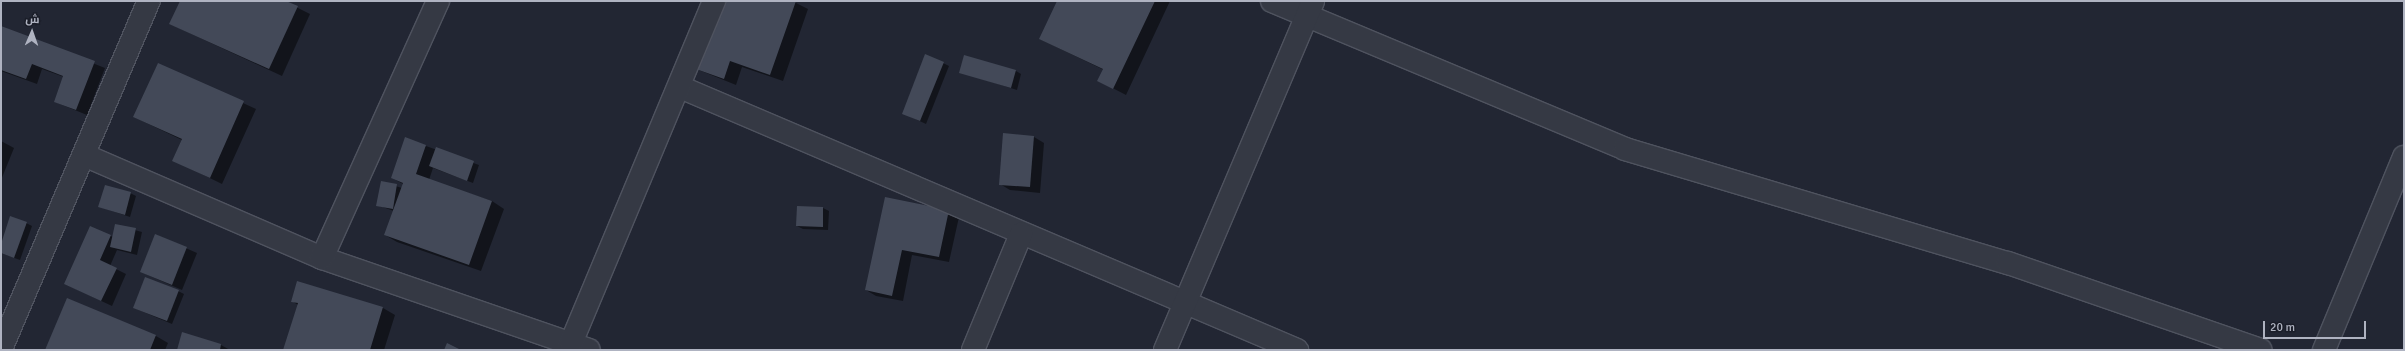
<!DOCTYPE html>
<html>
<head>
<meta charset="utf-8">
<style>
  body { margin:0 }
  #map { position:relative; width:2405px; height:351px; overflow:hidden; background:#222633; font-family:Signika,Cairo,sans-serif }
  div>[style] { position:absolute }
  .shadow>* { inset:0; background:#0007 }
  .building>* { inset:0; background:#434958 }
  .roads { filter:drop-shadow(1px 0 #4f535f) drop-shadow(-1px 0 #4f535f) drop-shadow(0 1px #4f535f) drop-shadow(0 -1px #4f535f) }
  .minor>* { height:22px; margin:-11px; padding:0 11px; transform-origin:11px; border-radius:11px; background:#353944 }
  span { translate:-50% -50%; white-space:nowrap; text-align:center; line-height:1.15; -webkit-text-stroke:4px #1b1e29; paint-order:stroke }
  .frame { position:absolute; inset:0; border:2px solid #afb3c1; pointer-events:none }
  .north { position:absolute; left:12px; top:12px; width:40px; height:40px; -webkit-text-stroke:3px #1b1e29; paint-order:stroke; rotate:2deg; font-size:11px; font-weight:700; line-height:16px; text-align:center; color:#afb3c1 }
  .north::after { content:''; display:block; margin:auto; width:14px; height:18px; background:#afb3c1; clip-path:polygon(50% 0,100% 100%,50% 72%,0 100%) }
  .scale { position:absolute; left:2263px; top:321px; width:103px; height:18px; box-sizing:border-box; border:2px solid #afb3c1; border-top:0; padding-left:5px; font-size:12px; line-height:14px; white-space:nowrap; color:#afb3c1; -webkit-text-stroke:3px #1b1e29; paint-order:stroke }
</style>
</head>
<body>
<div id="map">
  <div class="shadow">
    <div style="clip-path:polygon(181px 1px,284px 1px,310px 14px,282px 76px,170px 24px)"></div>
    <div style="clip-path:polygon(792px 1px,808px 9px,783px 81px,742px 67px,736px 85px,684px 64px)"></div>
    <div style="clip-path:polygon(1058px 1px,1170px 1px,1126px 95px,1099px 81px,1104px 70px,1040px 39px)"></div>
    <div style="clip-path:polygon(1px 27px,105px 68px,87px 115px,55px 102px,64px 77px,42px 69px,37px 84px,1px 71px)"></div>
    <div style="clip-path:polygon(943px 63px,949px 66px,926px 124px,909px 116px)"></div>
    <div style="clip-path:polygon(158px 64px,256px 109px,222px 184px,173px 160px,182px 140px,134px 117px)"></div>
    <div style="clip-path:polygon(1016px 71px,1021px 74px,1017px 90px,960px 72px)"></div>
    <div style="clip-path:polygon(1034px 137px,1044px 143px,1040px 193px,1010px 190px,1000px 184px)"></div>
    <div style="clip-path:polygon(1px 141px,14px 148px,1px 180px)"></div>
    <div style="clip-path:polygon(426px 146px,479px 165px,473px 183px,433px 168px,429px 180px,492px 201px,504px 209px,481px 271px,397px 242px,385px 235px,394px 211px,377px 205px,382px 182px,402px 188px,403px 184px,392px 178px)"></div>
    <div style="clip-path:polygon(130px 193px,136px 196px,130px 217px,100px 207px)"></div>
    <div style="clip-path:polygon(886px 198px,949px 211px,959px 217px,949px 262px,912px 255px,903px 301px,876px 296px,866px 290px)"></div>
    <div style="clip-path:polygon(798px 207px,823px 208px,829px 211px,828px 230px,803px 229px,797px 226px)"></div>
    <div style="clip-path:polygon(26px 223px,32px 226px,20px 260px,1px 253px,1px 247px)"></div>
    <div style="clip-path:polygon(116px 225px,142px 232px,137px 255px,117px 250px,110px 266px,126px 274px,112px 306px,65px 284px,91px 227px,113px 237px)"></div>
    <div style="clip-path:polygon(156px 235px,197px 253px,182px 290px,141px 272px)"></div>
    <div style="clip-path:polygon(178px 291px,184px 294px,172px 324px,134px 308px)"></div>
    <div style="clip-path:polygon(68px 300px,156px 336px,168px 343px,165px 350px,46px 350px)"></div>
    <div style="clip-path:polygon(292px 301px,383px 308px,395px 315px,384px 350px,284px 350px,298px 305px)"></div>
    <div style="clip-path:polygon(182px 334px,221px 345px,230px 350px,178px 350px)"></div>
  </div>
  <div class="building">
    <div style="clip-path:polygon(180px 1px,286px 1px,298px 6px,269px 69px,169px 24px)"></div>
    <div style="clip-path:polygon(704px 1px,796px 1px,770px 75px,730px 61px,724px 79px,682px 64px)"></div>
    <div style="clip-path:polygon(1057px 1px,1155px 1px,1113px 89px,1097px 81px,1103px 69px,1039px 39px)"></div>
    <div style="clip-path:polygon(1px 26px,95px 61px,76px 110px,54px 102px,63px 76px,32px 64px,26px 79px,1px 70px)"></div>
    <div style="clip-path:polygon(925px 54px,944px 62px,920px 121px,902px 114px)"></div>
    <div style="clip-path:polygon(964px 55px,1016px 70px,1011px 88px,959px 73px)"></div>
    <div style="clip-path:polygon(158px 63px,244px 101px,210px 178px,172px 161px,182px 139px,133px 117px)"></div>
    <div style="clip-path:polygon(1003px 133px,1034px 136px,1030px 187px,999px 185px)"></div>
    <div style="clip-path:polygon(405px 137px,426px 145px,416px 174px,492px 201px,469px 265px,384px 235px,403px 183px,391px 178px)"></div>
    <div style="clip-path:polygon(436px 147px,474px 161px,467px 181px,429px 166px)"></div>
    <div style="clip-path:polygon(381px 181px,397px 184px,393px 209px,376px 206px)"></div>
    <div style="clip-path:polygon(105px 185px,131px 192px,125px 215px,98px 207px)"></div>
    <div style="clip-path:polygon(885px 197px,949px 210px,939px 257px,902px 250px,892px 296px,865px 290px)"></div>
    <div style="clip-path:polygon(797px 206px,823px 207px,823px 227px,796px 226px)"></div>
    <div style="clip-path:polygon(10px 216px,27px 222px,14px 258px,1px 253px,1px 244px)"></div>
    <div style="clip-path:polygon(115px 224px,136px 228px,131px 252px,110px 247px)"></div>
    <div style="clip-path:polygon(90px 226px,111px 235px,100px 260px,117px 268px,101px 301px,64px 284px)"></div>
    <div style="clip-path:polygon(155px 234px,187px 247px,172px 285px,140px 272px)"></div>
    <div style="clip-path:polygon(145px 277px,179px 290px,167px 321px,133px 308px)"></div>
    <div style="clip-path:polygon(297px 281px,383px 307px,370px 350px,283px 350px,298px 303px,291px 302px)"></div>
    <div style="clip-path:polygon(67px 298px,156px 335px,150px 350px,45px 350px)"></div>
    <div style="clip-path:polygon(182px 332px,221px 344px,220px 350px,177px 350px)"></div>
    <div style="clip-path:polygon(447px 343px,461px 350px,444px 350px)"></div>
  </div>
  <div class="roads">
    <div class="minor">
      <div style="left:1272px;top:1px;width:383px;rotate:22.7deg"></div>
      <div style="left:1625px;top:149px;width:400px;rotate:16.6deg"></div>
      <div style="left:2008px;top:263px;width:267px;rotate:19deg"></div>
      <div style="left:680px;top:87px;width:671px;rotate:23.09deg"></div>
      <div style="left:84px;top:155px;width:259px;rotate:23.4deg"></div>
      <div style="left:322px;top:258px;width:282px;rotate:19deg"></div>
      <div style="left:322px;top:258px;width:282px;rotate:-65.7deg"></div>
      <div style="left:571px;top:343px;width:371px;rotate:-67.3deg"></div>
      <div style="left:1px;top:349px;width:378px;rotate:-67deg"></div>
      <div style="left:973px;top:350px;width:126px;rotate:-67.5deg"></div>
      <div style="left:1165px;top:350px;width:379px;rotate:-67deg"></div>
      <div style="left:2324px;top:350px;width:209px;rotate:-67.5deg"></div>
    </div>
  </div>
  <div class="frame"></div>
  <div class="north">ش</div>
  <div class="scale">20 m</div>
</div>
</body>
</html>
